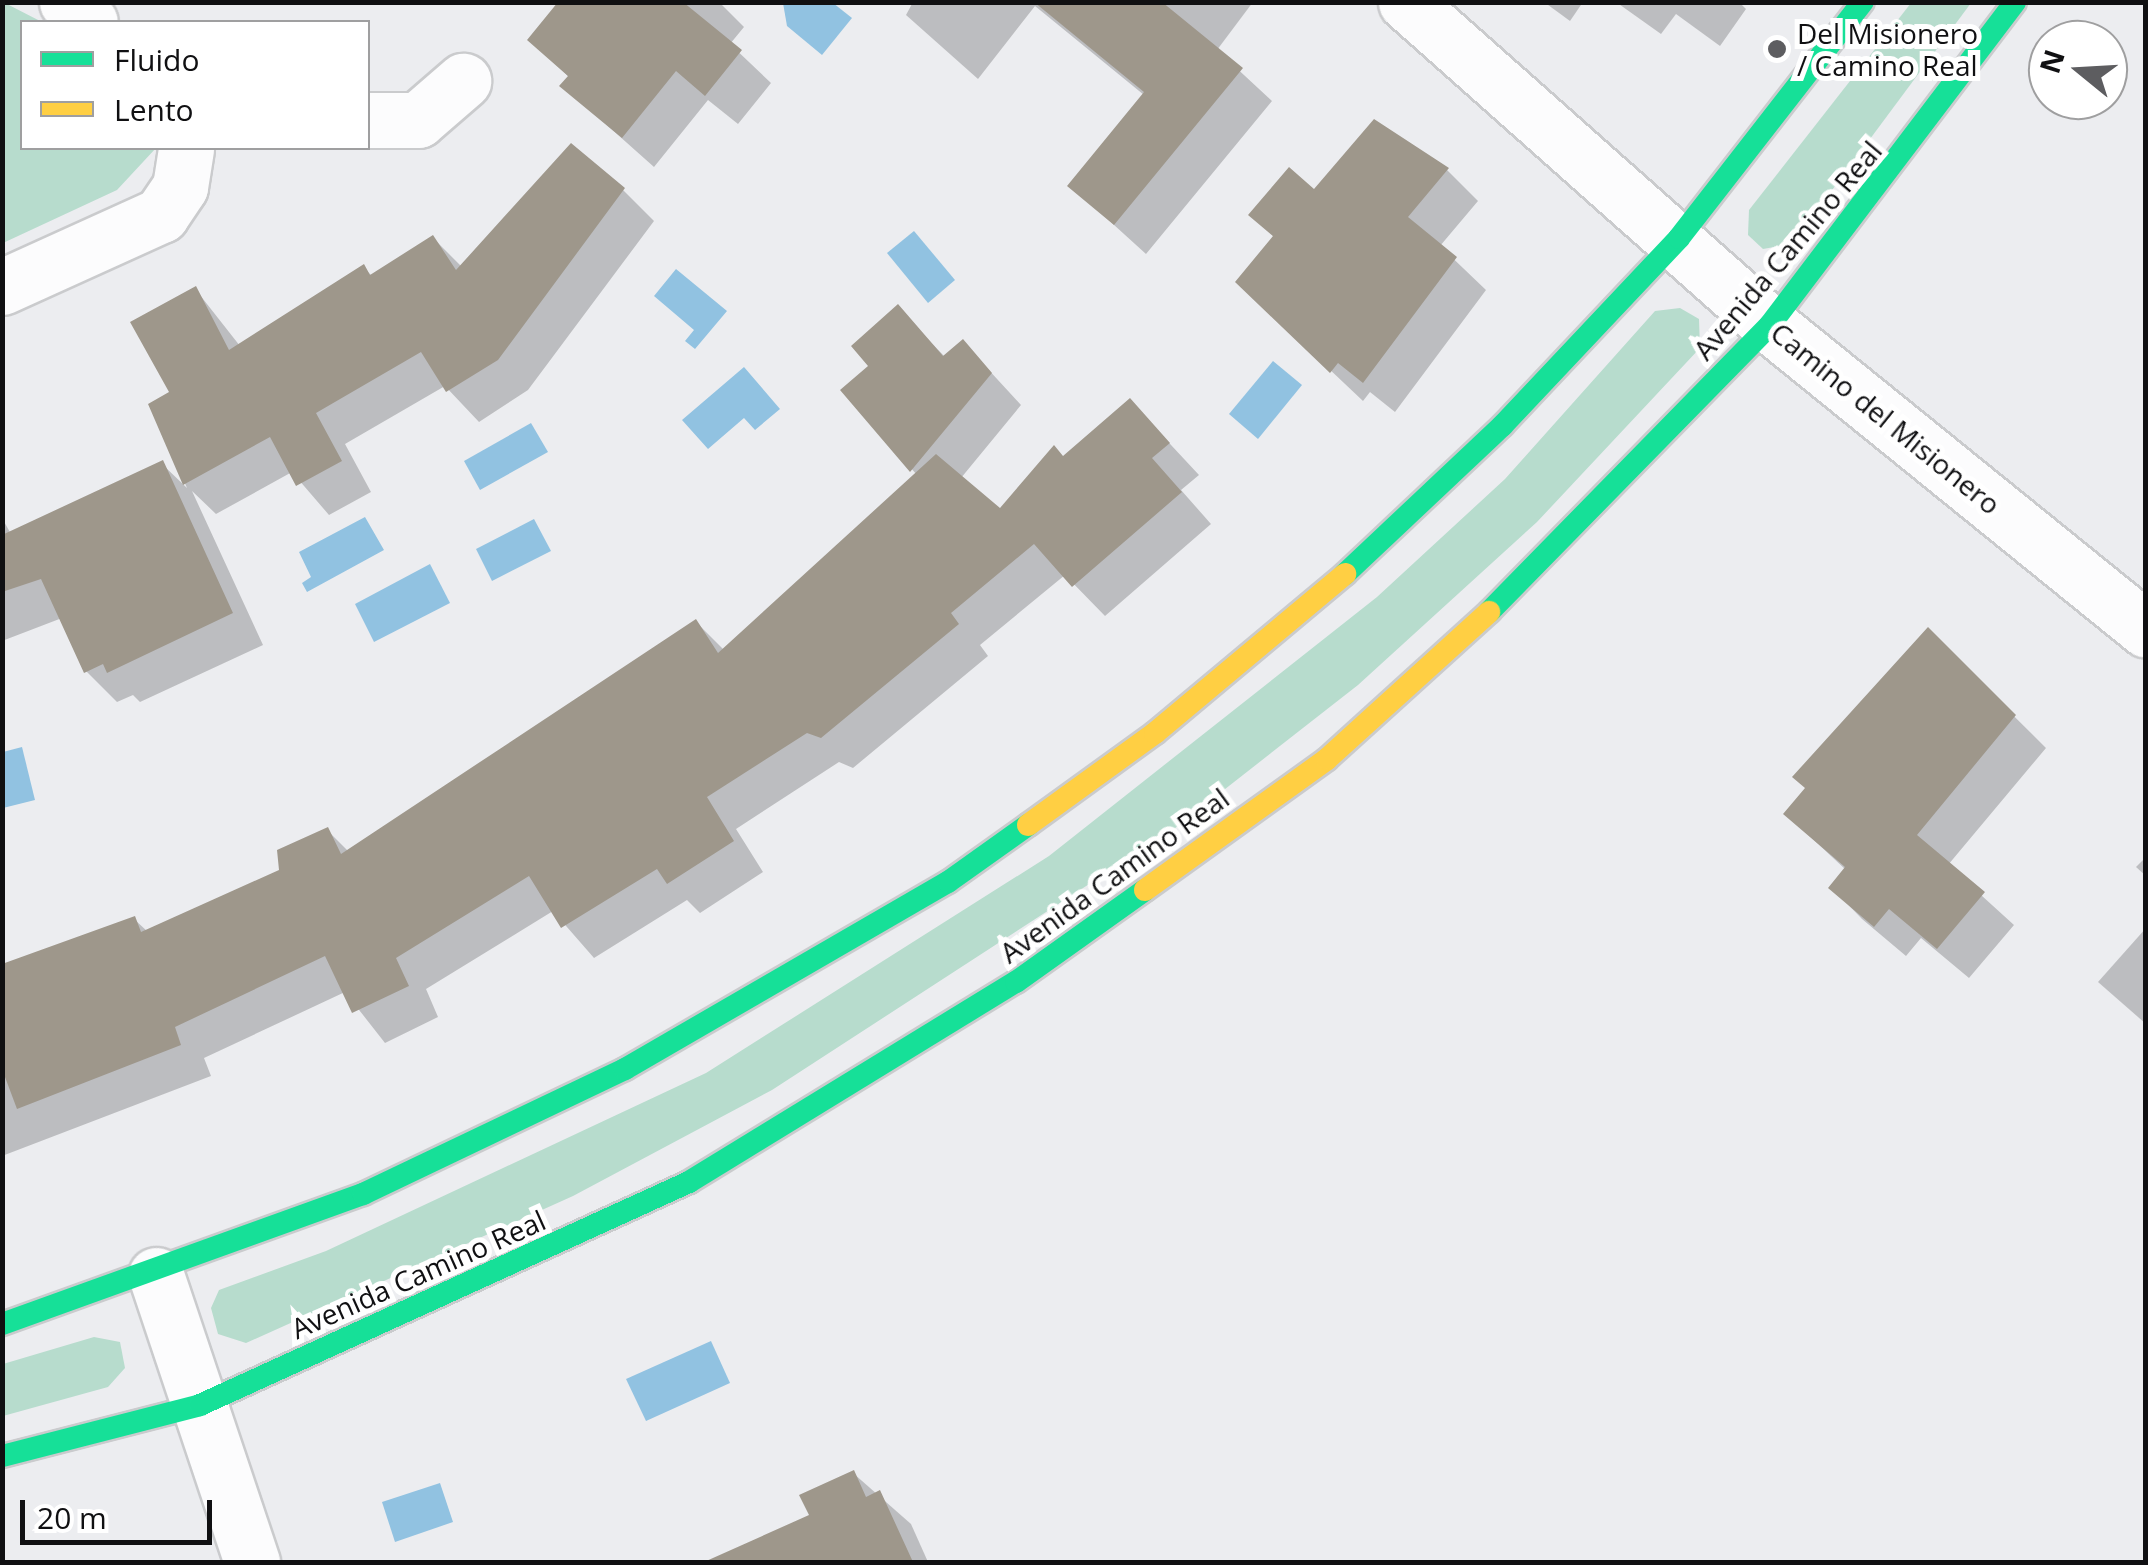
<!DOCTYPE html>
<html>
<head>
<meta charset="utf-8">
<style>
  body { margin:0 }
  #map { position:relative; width:2148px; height:1565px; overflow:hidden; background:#ecedf0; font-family:"Open Sans",sans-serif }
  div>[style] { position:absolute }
  .green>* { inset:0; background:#b7dccd }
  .water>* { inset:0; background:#91c2e1 }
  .shadow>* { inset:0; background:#0003 }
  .building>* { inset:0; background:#9e978b }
  .roads { filter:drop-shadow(2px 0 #cacbcd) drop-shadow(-2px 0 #cacbcd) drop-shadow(0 2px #cacbcd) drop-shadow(0 -2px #cacbcd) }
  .street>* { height:55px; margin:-27.5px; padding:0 27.5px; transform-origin:27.5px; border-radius:27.5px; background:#fcfcfd }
  .fast>* { height:22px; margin:-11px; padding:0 11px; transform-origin:11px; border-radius:11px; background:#16e098 }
  .slow>* { height:22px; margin:-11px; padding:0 11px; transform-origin:11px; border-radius:11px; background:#ffcf43 }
  .dots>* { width:28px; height:28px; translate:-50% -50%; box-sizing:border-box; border:5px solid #fff; border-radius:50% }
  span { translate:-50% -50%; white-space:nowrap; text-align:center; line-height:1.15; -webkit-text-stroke:10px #fff; paint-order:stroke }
  .poi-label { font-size:28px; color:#101012 }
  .left { translate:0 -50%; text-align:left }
  .street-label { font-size:28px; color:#101012 }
  .frame { position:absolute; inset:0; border:5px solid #101012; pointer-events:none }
  .legend { position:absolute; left:20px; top:20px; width:350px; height:130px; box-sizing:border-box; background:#fff; border:2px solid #9f9fa0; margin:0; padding:12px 18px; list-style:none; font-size:30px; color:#101012 }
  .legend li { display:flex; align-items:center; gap:20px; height:50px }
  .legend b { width:50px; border:2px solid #9f9fa0 }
  .north { position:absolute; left:2028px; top:20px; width:100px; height:100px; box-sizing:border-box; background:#fff; border:2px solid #9f9fa0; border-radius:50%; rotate:288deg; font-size:28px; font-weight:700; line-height:40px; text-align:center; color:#101012 }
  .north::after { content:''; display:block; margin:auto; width:35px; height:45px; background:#5d5d60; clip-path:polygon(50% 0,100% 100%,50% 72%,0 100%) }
  .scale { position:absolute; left:20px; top:1500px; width:192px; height:45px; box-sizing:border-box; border:5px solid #101012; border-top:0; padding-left:12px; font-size:30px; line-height:35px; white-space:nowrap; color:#101012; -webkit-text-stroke:8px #fff; paint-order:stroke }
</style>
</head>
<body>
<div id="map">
  <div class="green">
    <div style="clip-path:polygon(3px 2px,42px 22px,22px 22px,22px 148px,156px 148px,117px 190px,3px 243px)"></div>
    <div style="clip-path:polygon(1911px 3px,1971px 3px,1821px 205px,1785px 245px,1763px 249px,1748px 235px,1749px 210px)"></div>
    <div style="clip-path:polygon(1680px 308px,1699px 319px,1700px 348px,1537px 522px,1358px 685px,1174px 829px,772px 1090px,573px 1196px,246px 1343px,218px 1334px,211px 1308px,219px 1290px,326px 1251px,706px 1073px,1049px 856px,1377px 597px,1505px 479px,1655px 311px)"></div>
    <div style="clip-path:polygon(94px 1337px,120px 1342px,125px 1368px,108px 1387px,3px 1416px,3px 1364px)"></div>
  </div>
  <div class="water">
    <div style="clip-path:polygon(783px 3px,833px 3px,852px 18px,822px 55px,787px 26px)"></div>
    <div style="clip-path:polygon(914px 231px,955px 280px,928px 303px,887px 253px)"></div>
    <div style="clip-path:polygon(676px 269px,727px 311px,695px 349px,685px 341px,694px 330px,654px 296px)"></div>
    <div style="clip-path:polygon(1273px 361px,1302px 385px,1258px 439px,1229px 414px)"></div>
    <div style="clip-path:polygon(744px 367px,780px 409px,755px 430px,744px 418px,708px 449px,682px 420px)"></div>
    <div style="clip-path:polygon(531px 423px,548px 452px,480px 490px,464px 461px)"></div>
    <div style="clip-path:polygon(365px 517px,384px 550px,307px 592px,302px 583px,311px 577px,299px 552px)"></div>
    <div style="clip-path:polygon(534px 519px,551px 551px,492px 581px,476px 549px)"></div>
    <div style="clip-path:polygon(430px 564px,450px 603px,374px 642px,355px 604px)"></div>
    <div style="clip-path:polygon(22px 747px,35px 800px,3px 808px,3px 752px)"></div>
    <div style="clip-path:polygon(711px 1341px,730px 1383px,646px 1421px,626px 1379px)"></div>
    <div style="clip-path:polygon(440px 1483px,453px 1522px,395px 1542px,382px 1502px)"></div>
  </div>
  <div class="shadow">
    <div style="clip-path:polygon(617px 2px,719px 2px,744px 27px,730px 44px,771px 83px,738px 124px,708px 100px,654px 167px,563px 86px,570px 78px,530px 40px)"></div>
    <div style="clip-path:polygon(1253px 2px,1217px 50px,1272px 101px,1146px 254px,1070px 185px,1144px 95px,1035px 6px,978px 79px,906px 15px,913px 2px)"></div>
    <div style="clip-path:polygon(1544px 2px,1583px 2px,1570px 21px)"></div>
    <div style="clip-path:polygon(1616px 2px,1739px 2px,1746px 9px,1720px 46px,1676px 14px,1661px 34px)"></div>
    <div style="clip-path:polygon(1447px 170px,1478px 201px,1440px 246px,1486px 290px,1395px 412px,1370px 392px,1363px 401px,1269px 312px,1275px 238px,1252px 215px,1315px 193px)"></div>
    <div style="clip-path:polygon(623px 190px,654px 221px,528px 390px,479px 422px,445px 386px,345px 444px,371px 492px,329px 515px,292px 472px,216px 514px,192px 491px,263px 645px,140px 702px,133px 695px,117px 702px,86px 671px,62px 618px,2px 641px,2px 518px,11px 534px,162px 464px,187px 488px,151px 405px,172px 393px,196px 290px,240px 346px,363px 267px,373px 277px,433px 238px,462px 267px)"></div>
    <div style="clip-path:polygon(898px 308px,945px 357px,963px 342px,1021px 405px,961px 478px,1000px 511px,1130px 401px,1199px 475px,1181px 490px,1211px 524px,1105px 616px,1065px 575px,980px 645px,988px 656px,853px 768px,839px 762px,736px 829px,763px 872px,700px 913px,687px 900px,594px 958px,553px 911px,426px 989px,438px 1017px,385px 1043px,345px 992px,204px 1058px,211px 1076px,2px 1156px,2px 967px,134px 919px,148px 932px,281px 872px,327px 830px,349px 852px,696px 622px,725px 651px,917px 475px,844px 391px,872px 366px)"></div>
    <div style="clip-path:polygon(1928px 631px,2046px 748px,1948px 865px,2014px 925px,1969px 978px,1921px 938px,1906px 956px,1862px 919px,1832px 888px,1846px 870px,1786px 814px)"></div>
    <div style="clip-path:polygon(2146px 857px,2146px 876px,2136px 867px)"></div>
    <div style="clip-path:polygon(2146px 928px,2146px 1024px,2098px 982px)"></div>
    <div style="clip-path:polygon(853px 1473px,911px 1524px,928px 1562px,764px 1562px)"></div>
  </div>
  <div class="building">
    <div style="clip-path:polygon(558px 2px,683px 2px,742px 50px,705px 96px,676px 71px,622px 138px,559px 86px,568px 76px,527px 40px)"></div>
    <div style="clip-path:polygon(1034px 2px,1162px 2px,1243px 68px,1114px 225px,1067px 186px,1144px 92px)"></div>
    <div style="clip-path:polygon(1374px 119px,1449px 168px,1408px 217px,1457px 257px,1363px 383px,1338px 363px,1330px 373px,1235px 282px,1273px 236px,1248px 215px,1289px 167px,1314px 189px)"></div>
    <div style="clip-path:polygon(571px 143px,625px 188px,498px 360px,446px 392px,421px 352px,316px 413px,342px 461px,296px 486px,270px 437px,183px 485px,148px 404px,169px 392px,130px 322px,196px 286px,229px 350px,364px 264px,370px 275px,433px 235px,456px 270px)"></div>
    <div style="clip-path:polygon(898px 304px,943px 356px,963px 339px,992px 373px,910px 472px,840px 390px,868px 366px,851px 346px)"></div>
    <div style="clip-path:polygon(1130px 398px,1170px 443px,1152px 458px,1182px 492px,1072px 587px,1034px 544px,951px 613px,959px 624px,821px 738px,807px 733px,707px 797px,734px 841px,667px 884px,657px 869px,561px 928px,529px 876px,396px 958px,409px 986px,352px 1013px,325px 956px,175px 1027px,181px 1045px,17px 1109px,2px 1069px,2px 964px,135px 916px,141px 932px,279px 870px,277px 850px,328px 827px,341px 854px,696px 619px,718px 653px,936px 454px,1000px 508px,1054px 445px,1063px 456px)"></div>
    <div style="clip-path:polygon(163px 460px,233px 613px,107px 673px,103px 664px,84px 673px,41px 579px,2px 592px,2px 535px)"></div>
    <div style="clip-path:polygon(1928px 627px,2016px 715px,1917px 835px,1985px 892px,1937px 949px,1889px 909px,1874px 927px,1828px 888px,1845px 867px,1783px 814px,1805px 788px,1792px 777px)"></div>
    <div style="clip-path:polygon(854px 1470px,866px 1497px,880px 1490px,913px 1562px,704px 1562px,809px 1515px,799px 1495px)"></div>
  </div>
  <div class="roads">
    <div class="street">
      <div style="left:67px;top:2px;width:30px;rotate:41deg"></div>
      <div style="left:1406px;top:2px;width:487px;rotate:41.6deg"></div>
      <div style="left:1770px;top:325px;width:484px;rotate:39deg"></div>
      <div style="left:368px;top:120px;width:50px"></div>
      <div style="left:418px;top:120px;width:60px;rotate:-40.9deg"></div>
      <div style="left:2px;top:287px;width:175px;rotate:-24.4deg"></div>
      <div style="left:161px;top:215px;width:34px;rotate:-56deg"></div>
      <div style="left:180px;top:187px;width:39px;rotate:-81deg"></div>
      <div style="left:156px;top:1275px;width:303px;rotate:71.5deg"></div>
    </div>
    <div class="fast">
      <div style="left:1345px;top:574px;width:216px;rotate:-43.3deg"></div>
      <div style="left:1502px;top:426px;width:258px;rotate:-46.7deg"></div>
      <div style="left:1679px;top:238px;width:299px;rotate:-52.1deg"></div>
      <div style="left:1489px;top:612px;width:402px;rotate:-45.6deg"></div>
      <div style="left:1770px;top:325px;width:405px;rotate:-52.8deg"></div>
      <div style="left:2px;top:1324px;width:384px;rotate:-19.8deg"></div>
      <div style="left:363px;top:1194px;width:290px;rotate:-25.5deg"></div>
      <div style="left:625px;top:1069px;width:373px;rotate:-30.1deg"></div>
      <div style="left:948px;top:882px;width:98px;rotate:-35.5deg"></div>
      <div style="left:2px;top:1456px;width:204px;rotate:-14.4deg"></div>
      <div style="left:200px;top:1405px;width:537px;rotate:-24.51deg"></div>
      <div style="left:689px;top:1182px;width:383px;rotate:-31.5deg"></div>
      <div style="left:1016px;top:982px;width:158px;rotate:-35.5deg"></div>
    </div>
    <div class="slow">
      <div style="left:1028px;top:825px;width:157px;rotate:-35.9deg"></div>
      <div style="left:1155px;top:733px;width:248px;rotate:-39.9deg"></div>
      <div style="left:1145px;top:890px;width:224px;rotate:-35.7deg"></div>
      <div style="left:1327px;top:759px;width:219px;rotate:-42.2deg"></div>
    </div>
  </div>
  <div class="dots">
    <div style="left:1777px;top:49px;background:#5d5d60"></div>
  </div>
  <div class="poi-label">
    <span class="left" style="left:1797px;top:49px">Del Misionero<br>/ Camino Real</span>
  </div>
  <div class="street-label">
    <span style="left:1787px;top:250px;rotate:-50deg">Avenida Camino Real</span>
    <span style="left:1886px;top:418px;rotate:39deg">Camino del Misionero</span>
    <span style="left:1114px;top:875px;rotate:-36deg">Avenida Camino Real</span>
    <span style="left:418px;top:1274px;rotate:-24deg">Avenida Camino Real</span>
  </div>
  <div class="frame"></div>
  <ul class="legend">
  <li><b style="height:12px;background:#16e098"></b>Fluido</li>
  <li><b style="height:12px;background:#ffcf43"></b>Lento</li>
  </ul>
  <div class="north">N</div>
  <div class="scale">20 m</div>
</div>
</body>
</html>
